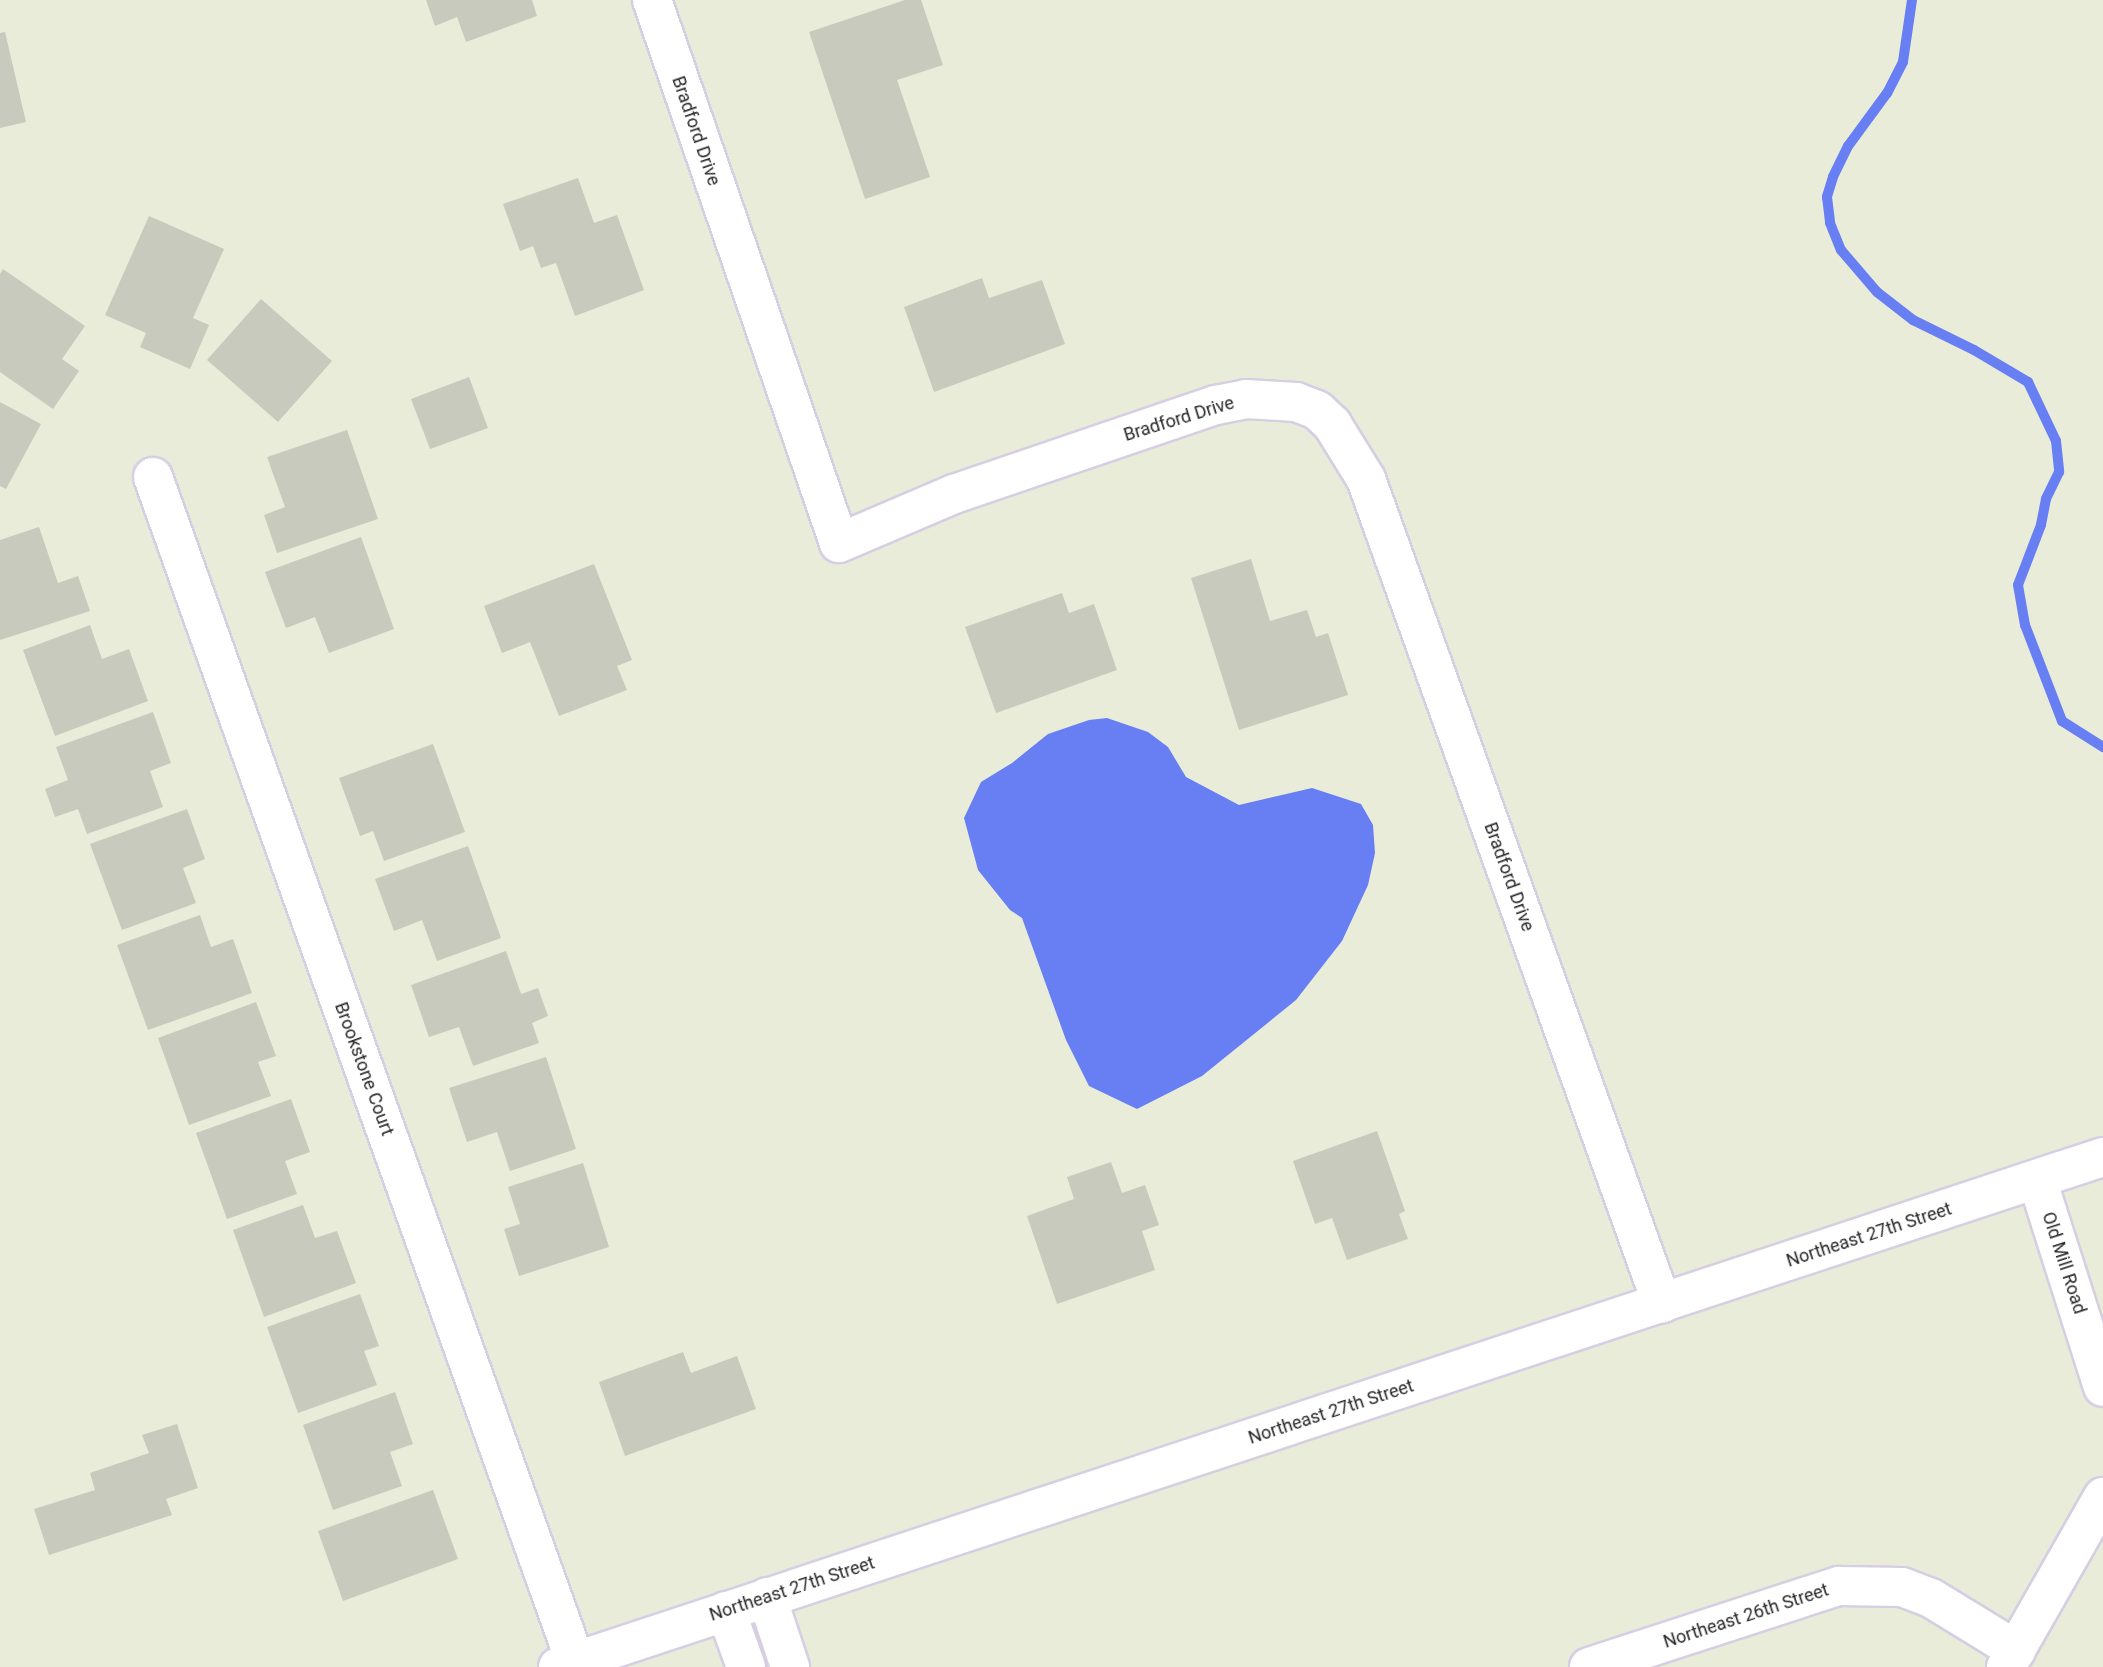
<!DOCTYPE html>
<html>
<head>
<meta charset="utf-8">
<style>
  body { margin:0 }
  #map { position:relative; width:2103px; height:1667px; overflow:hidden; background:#e9ecd9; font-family:Roboto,sans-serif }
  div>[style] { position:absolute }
  .water>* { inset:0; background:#677ff3 }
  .stream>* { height:10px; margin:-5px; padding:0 5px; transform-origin:5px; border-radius:5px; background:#677ff3 }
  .building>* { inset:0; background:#c7cabc }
  .roads { filter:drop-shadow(2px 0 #d6cee2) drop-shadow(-2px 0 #d6cee2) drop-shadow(0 2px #d6cee2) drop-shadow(0 -2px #d6cee2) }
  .minor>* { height:38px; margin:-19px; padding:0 19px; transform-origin:19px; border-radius:19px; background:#fff }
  span { translate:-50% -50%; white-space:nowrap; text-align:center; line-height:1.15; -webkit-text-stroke:5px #fff; paint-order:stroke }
  .street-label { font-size:18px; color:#282828 }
</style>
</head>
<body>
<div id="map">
  <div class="water">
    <div style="clip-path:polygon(1107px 718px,1148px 732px,1168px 747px,1186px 777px,1239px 805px,1312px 788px,1361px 804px,1373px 825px,1375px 853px,1368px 885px,1342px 941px,1296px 1000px,1202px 1076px,1137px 1109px,1089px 1086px,1066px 1040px,1022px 918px,1010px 910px,978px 870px,964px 818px,981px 782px,1012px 763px,1048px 734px,1089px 720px)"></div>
  </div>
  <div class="stream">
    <div style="left:1912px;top:0;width:63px;rotate:98.3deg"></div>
    <div style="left:1903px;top:62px;width:35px;rotate:117deg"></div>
    <div style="left:1887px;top:93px;width:66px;rotate:126.3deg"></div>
    <div style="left:1848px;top:146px;width:34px;rotate:116deg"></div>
    <div style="left:1833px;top:177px;width:21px;rotate:107deg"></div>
    <div style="left:1827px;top:197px;width:26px;rotate:83deg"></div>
    <div style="left:1830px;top:223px;width:29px;rotate:68deg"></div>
    <div style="left:1841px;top:250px;width:55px;rotate:49.4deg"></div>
    <div style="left:1877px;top:292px;width:46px;rotate:37.9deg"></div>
    <div style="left:1913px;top:320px;width:68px;rotate:26.2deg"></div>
    <div style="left:1974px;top:350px;width:63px;rotate:30.7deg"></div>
    <div style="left:2028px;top:382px;width:65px;rotate:64.6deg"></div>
    <div style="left:2056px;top:441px;width:31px;rotate:84deg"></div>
    <div style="left:2059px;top:472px;width:30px;rotate:116deg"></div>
    <div style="left:2046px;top:499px;width:26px;rotate:101deg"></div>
    <div style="left:2041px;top:525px;width:64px;rotate:111deg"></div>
    <div style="left:2018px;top:585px;width:41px;rotate:80.1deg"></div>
    <div style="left:2025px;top:625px;width:103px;rotate:68.9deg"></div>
    <div style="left:2062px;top:721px;width:49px;rotate:32.4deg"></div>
  </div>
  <div class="building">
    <div style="clip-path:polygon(426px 0,532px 0,537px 16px,466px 42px,457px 17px,435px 26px)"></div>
    <div style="clip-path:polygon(905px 0,921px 0,943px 65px,897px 80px,930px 177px,865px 199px,809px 32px)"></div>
    <div style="clip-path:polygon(5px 32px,26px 122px,0 128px,0 33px)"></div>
    <div style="clip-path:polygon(578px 178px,594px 223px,617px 215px,644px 290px,575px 316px,556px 263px,541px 268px,533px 246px,520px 251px,503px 204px)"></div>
    <div style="clip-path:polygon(149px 216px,224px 249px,193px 318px,209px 325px,190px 369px,140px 347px,146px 333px,105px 315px)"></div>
    <div style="clip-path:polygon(3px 269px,85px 326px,62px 359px,79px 371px,53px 409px,0 372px,0 274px)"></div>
    <div style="clip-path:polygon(982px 278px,989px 298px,1042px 280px,1065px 344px,934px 392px,904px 307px)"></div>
    <div style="clip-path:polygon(261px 299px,332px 361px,278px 422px,207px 360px)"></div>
    <div style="clip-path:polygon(469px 377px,488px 428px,430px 449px,411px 399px)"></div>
    <div style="clip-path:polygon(0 402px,41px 424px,6px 489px,0 486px)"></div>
    <div style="clip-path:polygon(347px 430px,378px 519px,277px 553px,264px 515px,285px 507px,267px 457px)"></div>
    <div style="clip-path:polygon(39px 527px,58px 583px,78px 576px,90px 611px,0 640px,0 540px)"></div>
    <div style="clip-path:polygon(361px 537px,394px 629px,329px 653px,315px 617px,286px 628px,265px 572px)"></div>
    <div style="clip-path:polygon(1251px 559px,1270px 621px,1307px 610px,1316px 637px,1328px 633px,1348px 695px,1239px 730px,1191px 578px)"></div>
    <div style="clip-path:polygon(594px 564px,632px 660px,617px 666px,627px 690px,559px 716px,530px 642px,502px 653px,484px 606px)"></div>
    <div style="clip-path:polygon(1062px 593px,1069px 613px,1094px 604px,1117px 670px,996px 713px,965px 627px)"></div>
    <div style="clip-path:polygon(90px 625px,102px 659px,129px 649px,148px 701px,55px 736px,23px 650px)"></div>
    <div style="clip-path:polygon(153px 712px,171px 763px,150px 771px,163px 807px,87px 834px,78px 809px,55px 817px,45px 789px,68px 780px,56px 747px)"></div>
    <div style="clip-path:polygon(433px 744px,465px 832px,384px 861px,373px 831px,360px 836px,339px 778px)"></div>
    <div style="clip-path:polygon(187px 809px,205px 859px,183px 868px,196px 903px,122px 930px,90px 844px)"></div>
    <div style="clip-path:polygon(468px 846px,501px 938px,437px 961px,422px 920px,394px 931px,375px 879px)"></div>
    <div style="clip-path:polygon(200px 915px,211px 947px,233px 939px,252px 993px,148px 1030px,117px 945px)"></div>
    <div style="clip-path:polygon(506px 951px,521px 994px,538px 988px,548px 1016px,532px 1023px,539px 1043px,473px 1066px,459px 1027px,429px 1037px,411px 985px)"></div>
    <div style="clip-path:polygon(256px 1002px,276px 1056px,258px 1062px,271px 1096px,189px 1125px,158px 1038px)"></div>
    <div style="clip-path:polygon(546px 1057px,576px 1149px,510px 1171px,497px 1132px,467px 1142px,449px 1088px)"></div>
    <div style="clip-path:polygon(291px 1099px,310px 1152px,285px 1161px,297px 1194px,227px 1219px,196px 1133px)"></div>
    <div style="clip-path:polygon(1377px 1131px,1405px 1211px,1399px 1214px,1408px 1239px,1347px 1260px,1332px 1218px,1315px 1224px,1293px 1161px)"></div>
    <div style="clip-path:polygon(1111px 1162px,1122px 1193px,1145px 1185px,1159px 1225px,1142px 1231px,1155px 1270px,1057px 1304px,1027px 1216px,1074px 1199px,1067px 1177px)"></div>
    <div style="clip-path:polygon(583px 1163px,609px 1247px,519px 1276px,504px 1229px,520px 1224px,508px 1187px)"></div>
    <div style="clip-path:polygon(303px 1205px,315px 1238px,337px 1231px,356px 1283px,264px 1317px,233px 1230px)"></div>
    <div style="clip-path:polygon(360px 1294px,379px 1346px,364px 1351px,377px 1385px,298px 1413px,267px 1327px)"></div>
    <div style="clip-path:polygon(683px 1352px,691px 1373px,737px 1356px,756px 1409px,625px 1456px,599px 1382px)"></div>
    <div style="clip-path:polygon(395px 1392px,413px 1444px,390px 1452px,402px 1486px,333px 1510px,303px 1425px)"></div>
    <div style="clip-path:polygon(177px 1424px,198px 1488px,166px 1499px,172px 1515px,49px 1555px,34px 1509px,95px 1490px,90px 1473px,149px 1453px,142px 1435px)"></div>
    <div style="clip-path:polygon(433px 1490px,458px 1559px,343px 1601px,318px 1531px)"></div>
  </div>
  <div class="roads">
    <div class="minor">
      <div style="left:652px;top:0;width:574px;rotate:71deg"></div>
      <div style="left:839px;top:543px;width:125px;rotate:-23.1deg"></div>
      <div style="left:954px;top:494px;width:277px;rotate:-18.8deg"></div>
      <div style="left:1216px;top:405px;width:31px;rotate:-11deg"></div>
      <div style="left:1246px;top:399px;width:50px;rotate:3.4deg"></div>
      <div style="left:1296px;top:402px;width:22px;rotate:21deg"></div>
      <div style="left:1317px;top:410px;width:21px;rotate:43deg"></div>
      <div style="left:1332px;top:424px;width:65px;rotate:58.3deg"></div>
      <div style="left:1366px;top:479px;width:876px;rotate:70.26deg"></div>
      <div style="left:153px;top:477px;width:1257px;rotate:70.38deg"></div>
      <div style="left:2037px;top:1179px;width:218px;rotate:72.4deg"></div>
      <div style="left:767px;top:1597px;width:74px;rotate:71.8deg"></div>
      <div style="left:726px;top:1611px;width:59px;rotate:70.3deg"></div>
      <div style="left:558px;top:1667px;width:1627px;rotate:-18.27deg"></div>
      <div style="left:1589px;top:1667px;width:263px;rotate:-18deg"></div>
      <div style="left:1839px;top:1586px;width:63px;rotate:0.9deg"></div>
      <div style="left:1902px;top:1587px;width:31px;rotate:21deg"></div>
      <div style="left:1931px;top:1598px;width:100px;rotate:31.5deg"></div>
      <div style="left:2006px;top:1667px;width:196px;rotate:-60.3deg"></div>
    </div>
  </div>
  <div class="street-label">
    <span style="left:696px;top:131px;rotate:71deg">Bradford Drive</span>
    <span style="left:1179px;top:419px;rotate:-17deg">Bradford Drive</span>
    <span style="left:1509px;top:877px;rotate:70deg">Bradford Drive</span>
    <span style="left:364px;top:1069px;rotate:70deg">Brookstone Court</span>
    <span style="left:1869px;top:1235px;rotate:-18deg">Northeast 27th Street</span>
    <span style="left:2064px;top:1263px;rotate:72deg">Old Mill Road</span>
    <span style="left:1331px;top:1412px;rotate:-18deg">Northeast 27th Street</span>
    <span style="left:792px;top:1589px;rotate:-18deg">Northeast 27th Street</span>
    <span style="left:1746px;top:1616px;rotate:-18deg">Northeast 26th Street</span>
  </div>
</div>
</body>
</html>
